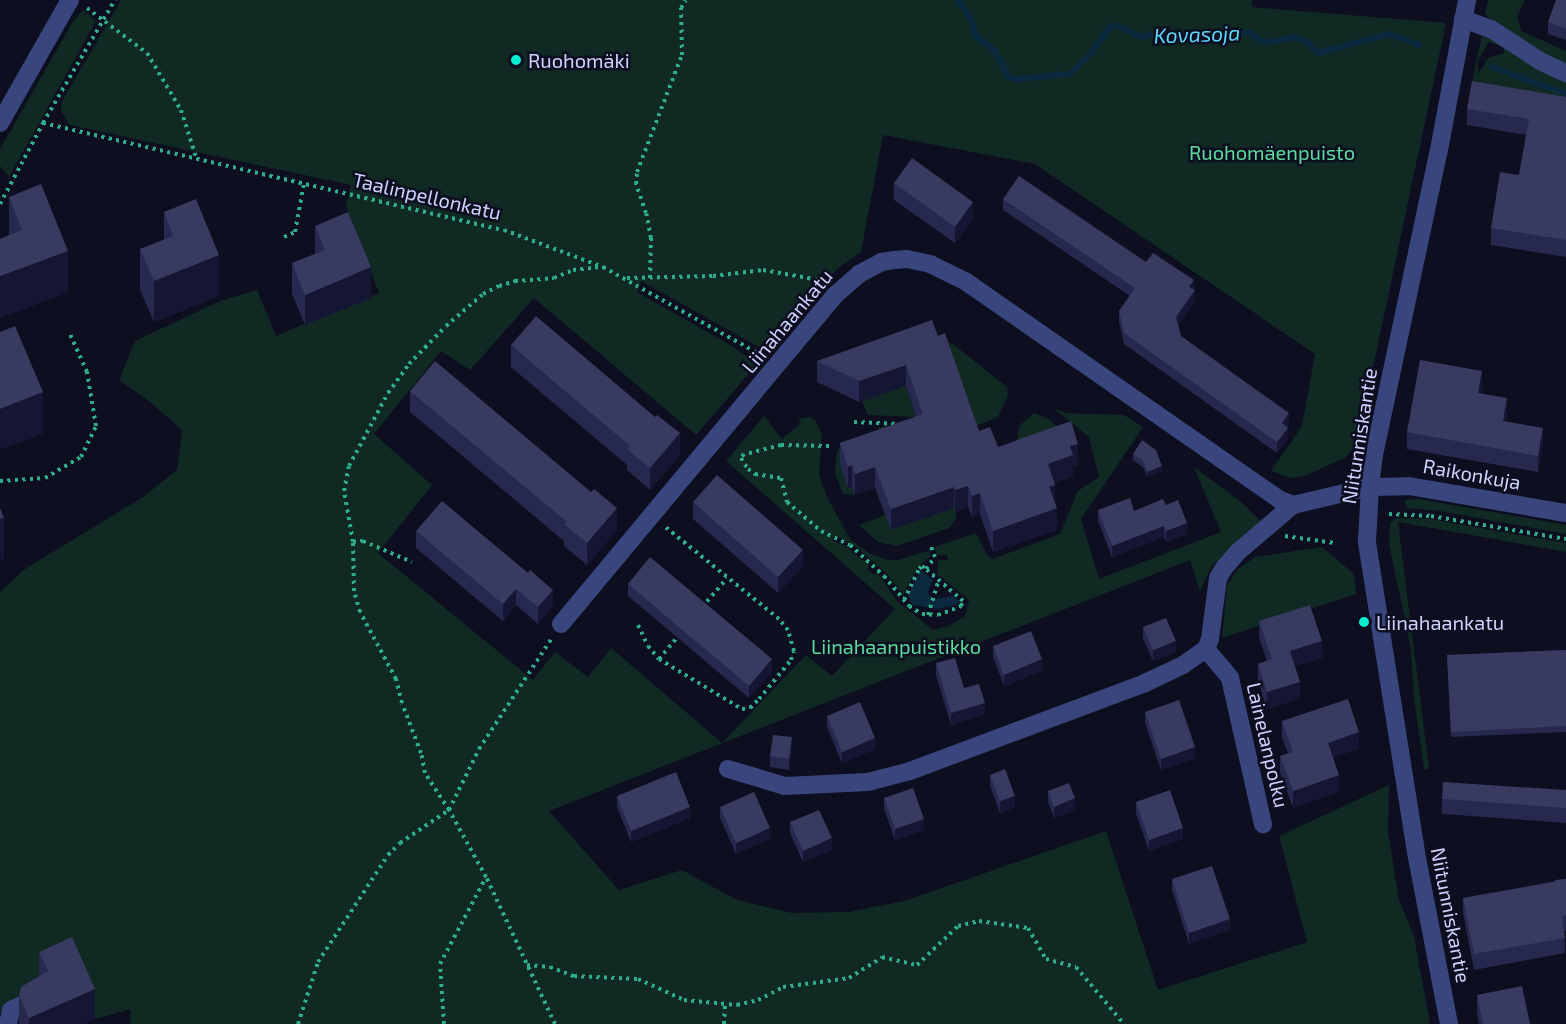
<!DOCTYPE html>
<html>
<head>
<meta charset="utf-8">
<style>
  body { margin:0 }
  #map { position:relative; width:1566px; height:1024px; overflow:hidden; background:#0d0e1f; font-family:"Exo 2",sans-serif }
  div>[style] { position:absolute }
  .green>* { inset:0; background:#102923 }
  .water>* { inset:0; background:#0c2a3f }
  .stream>* { height:6px; margin:-3px; padding:0 3px; transform-origin:3px; border-radius:3px; background:#0c2a3f }
  .path>* { height:4px; margin-top:-2px; transform-origin:0; background:repeating-linear-gradient(90deg,#30ae8a 0 3px,transparent 0 7.5px) }
  .minor>* { height:18px; margin:-9px; padding:0 9px; transform-origin:9px; border-radius:9px; background:#39467d }
  .wall>* { inset:0; background:#26284d }
  .shaded-wall>* { inset:0; background:#141633 }
  .building>* { inset:0; background:#383a60 }
  .dots>* { width:16px; height:16px; translate:-50% -50%; box-sizing:border-box; border:3px solid #0d0e1f; border-radius:50% }
  span { translate:-50% -50%; white-space:nowrap; text-align:center; line-height:1.15; -webkit-text-stroke:5px #0d0e1f; paint-order:stroke }
  .poi-label { font-size:20px; color:#cdd2fe }
  .left { translate:0 -50%; text-align:left }
  .park-label { font-size:20px; color:#5bdc9e }
  .street-label { font-size:20px; color:#cdd2fe }
  .water-label { font-size:21px; color:#5dd6fb; font-style:italic }
</style>
</head>
<body>
<div id="map">
  <div class="green">
    <div style="clip-path:polygon(121px 0,1252px 0,1252px 7px,1446px 23px,1357px 443px,1345px 458px,1304px 476px,1291px 478px,1271px 471px,1302px 426px,1315px 354px,1035px 164px,883px 135px,861px 252px,837px 269px,766px 351px,641px 281px,637px 292px,732px 346px,757px 364px,696px 435px,534px 298px,470px 370px,441px 351px,374px 434px,432px 485px,378px 553px,533px 680px,555px 652px,588px 677px,611px 648px,722px 743px,806px 655px,832px 676px,895px 609px,726px 461px,764px 416px,782px 439px,800px 424px,799px 419px,810px 417px,816px 421px,822px 435px,819px 475px,827px 497px,850px 539px,869px 553px,888px 560px,897px 560px,928px 551px,930px 553px,931px 556px,917px 568px,903px 595px,887px 574px,850px 542px,836px 536px,832px 540px,847px 547px,869px 566px,867px 569px,874px 575px,877px 572px,897px 601px,933px 630px,949px 626px,965px 616px,969px 600px,937px 574px,938px 560px,948px 560px,947px 555px,937px 555px,934px 547px,976px 533px,987px 555px,992px 559px,1060px 534px,1078px 491px,1099px 477px,1089px 437px,1053px 408px,1066px 413px,1124px 415px,1143px 427px,1081px 519px,1099px 579px,1221px 532px,1194px 467px,1245px 505px,1262px 523px,1211px 567px,1200px 591px,1190px 560px,549px 811px,619px 890px,682px 870px,737px 900px,792px 913px,848px 912px,904px 901px,1106px 831px,1158px 990px,1307px 942px,1279px 836px,1389px 785px,1388px 832px,1399px 900px,1414px 936px,1430px 1024px,130px 1024px,131px 1009px,95px 1019px,41px 986px,14px 998px,3px 1006px,0 1013px,0 592px,25px 569px,143px 497px,177px 470px,182px 430px,150px 402px,119px 380px,135px 341px,220px 301px,257px 290px,276px 336px,379px 293px,346px 206px,351px 185px,70px 125px,61px 111px,61px 103px)"></div>
    <div style="clip-path:polygon(1488px 0,1525px 0,1517px 16px,1521px 31px,1566px 51px,1566px 66px,1494px 23px,1485px 14px)"></div>
    <div style="clip-path:polygon(83px 10px,96px 21px,9px 177px,0 166px,0 149px,72px 23px)"></div>
    <div style="clip-path:polygon(evenodd,1482px 35px,1566px 76px,1566px 107px,1470px 92px,1482px 35px,1489px 42px,1503px 47px,1504px 53px,1488px 58px,1478px 74px,1478px 60px,1489px 42px)"></div>
    <div style="clip-path:polygon(943px 341px,953px 344px,1007px 387px,1008px 396px,998px 417px,971px 428px)"></div>
    <div style="clip-path:polygon(906px 386px,916px 417px,868px 415px,862px 401px)"></div>
    <div style="clip-path:polygon(1034px 413px,1050px 420px,1068px 438px,1017px 444px,1019px 426px)"></div>
    <div style="clip-path:polygon(879px 427px,896px 428px,849px 488px,852px 487px,855px 495px,843px 494px,835px 473px,837px 451px,845px 440px,866px 441px,876px 434px)"></div>
    <div style="clip-path:polygon(1419px 499px,1566px 525px,1566px 534px,1440px 511px,1407px 508px,1404px 500px)"></div>
    <div style="clip-path:polygon(954px 508px,957px 518px,949px 528px,897px 546px,878px 542px,859px 525px,885px 515px)"></div>
    <div style="clip-path:polygon(1397px 518px,1430px 519px,1566px 543px,1566px 552px,1398px 522px,1429px 769px,1424px 769px,1414px 698px,1411px 649px,1389px 544px,1390px 523px)"></div>
    <div style="clip-path:polygon(1322px 547px,1354px 574px,1356px 594px,1222px 638px,1227px 585px,1238px 569px,1255px 557px)"></div>
  </div>
  <div class="water">
    <div style="clip-path:polygon(921px 570px,933px 580px,928px 591px,930px 596px,936px 599px,953px 596px,959px 601px,958px 604px,938px 609px,913px 605px,908px 595px)"></div>
  </div>
  <div class="stream">
    <div style="left:958px;top:0;width:23px;rotate:56deg"></div>
    <div style="left:971px;top:19px;width:18px;rotate:74deg"></div>
    <div style="left:976px;top:36px;width:23px;rotate:38deg"></div>
    <div style="left:994px;top:50px;width:31px;rotate:61deg"></div>
    <div style="left:1009px;top:77px;width:6px;rotate:18deg"></div>
    <div style="left:1015px;top:79px;width:55px;rotate:-5.2deg"></div>
    <div style="left:1070px;top:74px;width:30px;rotate:-45deg"></div>
    <div style="left:1091px;top:53px;width:32px;rotate:-54deg"></div>
    <div style="left:1110px;top:27px;width:5px;rotate:-22deg"></div>
    <div style="left:1115px;top:25px;width:30px;rotate:24deg"></div>
    <div style="left:1142px;top:37px;width:10px;rotate:-17deg"></div>
    <div style="left:1152px;top:34px;width:7px;rotate:16deg"></div>
    <div style="left:1159px;top:36px;width:92px;rotate:-2.5deg"></div>
    <div style="left:1251px;top:32px;width:11px;rotate:49deg"></div>
    <div style="left:1258px;top:40px;width:12px;rotate:9deg"></div>
    <div style="left:1270px;top:42px;width:24px;rotate:-12deg"></div>
    <div style="left:1293px;top:37px;width:15px;rotate:20deg"></div>
    <div style="left:1307px;top:42px;width:16px;rotate:45deg"></div>
    <div style="left:1318px;top:53px;width:73px;rotate:-15deg"></div>
    <div style="left:1389px;top:34px;width:32px;rotate:20deg"></div>
    <div style="left:1492px;top:67px;width:79px;rotate:20deg"></div>
  </div>
  <div class="path">
    <div style="left:87px;top:8px;width:75px;rotate:36.9deg"></div>
    <div style="left:147px;top:53px;width:66px;rotate:59.2deg"></div>
    <div style="left:181px;top:110px;width:52px;rotate:72.3deg"></div>
    <div style="left:43px;top:123px;width:473px;rotate:13.1deg"></div>
    <div style="left:504px;top:230px;width:106px;rotate:20.5deg"></div>
    <div style="left:603px;top:267px;width:183px;rotate:29.1deg"></div>
    <div style="left:0;top:204px;width:92px;rotate:-62deg"></div>
    <div style="left:43px;top:123px;width:143px;rotate:-59.7deg"></div>
    <div style="left:284px;top:237px;width:12px;rotate:-24deg"></div>
    <div style="left:295px;top:232px;width:50px;rotate:-79.6deg"></div>
    <div style="left:627px;top:278px;width:86px;rotate:-1.3deg"></div>
    <div style="left:713px;top:276px;width:50px;rotate:-6.8deg"></div>
    <div style="left:763px;top:270px;width:63px;rotate:10.1deg"></div>
    <div style="left:650px;top:278px;width:40px;rotate:-88.6deg"></div>
    <div style="left:651px;top:238px;width:25px;rotate:-101deg"></div>
    <div style="left:646px;top:213px;width:31px;rotate:-109deg"></div>
    <div style="left:636px;top:184px;width:12px;rotate:-85deg"></div>
    <div style="left:637px;top:172px;width:125px;rotate:-69deg"></div>
    <div style="left:682px;top:55px;width:47px;rotate:-91.2deg"></div>
    <div style="left:681px;top:8px;width:9px;rotate:-58deg"></div>
    <div style="left:854px;top:422px;width:46px;rotate:2.5deg"></div>
    <div style="left:829px;top:446px;width:48px;rotate:-178.8deg"></div>
    <div style="left:781px;top:445px;width:38px;rotate:166deg"></div>
    <div style="left:744px;top:454px;width:5px;rotate:127deg"></div>
    <div style="left:741px;top:458px;width:13px;rotate:58deg"></div>
    <div style="left:748px;top:469px;width:9px;rotate:36deg"></div>
    <div style="left:755px;top:474px;width:26px;rotate:9deg"></div>
    <div style="left:781px;top:478px;width:25px;rotate:76deg"></div>
    <div style="left:787px;top:502px;width:45px;rotate:40.5deg"></div>
    <div style="left:821px;top:531px;width:32px;rotate:26deg"></div>
    <div style="left:850px;top:545px;width:46px;rotate:42.4deg"></div>
    <div style="left:884px;top:576px;width:39px;rotate:50deg"></div>
    <div style="left:909px;top:606px;width:15px;rotate:32deg"></div>
    <div style="left:922px;top:614px;width:16px;rotate:4deg"></div>
    <div style="left:938px;top:615px;width:25px;rotate:-21deg"></div>
    <div style="left:961px;top:606px;width:5px;rotate:-68deg"></div>
    <div style="left:963px;top:601px;width:49px;rotate:-139.1deg"></div>
    <div style="left:926px;top:569px;width:15px;rotate:-53deg"></div>
    <div style="left:935px;top:557px;width:14px;rotate:-111deg"></div>
    <div style="left:0;top:481px;width:45px;rotate:-3.8deg"></div>
    <div style="left:45px;top:478px;width:42px;rotate:-30.3deg"></div>
    <div style="left:81px;top:457px;width:34px;rotate:-64deg"></div>
    <div style="left:96px;top:426px;width:55px;rotate:-99.5deg"></div>
    <div style="left:87px;top:372px;width:44px;rotate:-114.2deg"></div>
    <div style="left:1389px;top:514px;width:42px;rotate:2.7deg"></div>
    <div style="left:1431px;top:516px;width:137px;rotate:9.7deg"></div>
    <div style="left:1285px;top:536px;width:50px;rotate:8deg"></div>
    <div style="left:353px;top:542px;width:10px;rotate:-6deg"></div>
    <div style="left:363px;top:541px;width:53px;rotate:23.2deg"></div>
    <div style="left:904px;top:600px;width:34px;rotate:-64deg"></div>
    <div style="left:919px;top:569px;width:4px;rotate:-45deg"></div>
    <div style="left:922px;top:566px;width:5px;rotate:37deg"></div>
    <div style="left:702px;top:607px;width:38px;rotate:-49deg"></div>
    <div style="left:928px;top:615px;width:37px;rotate:-73deg"></div>
    <div style="left:638px;top:625px;width:23px;rotate:65deg"></div>
    <div style="left:648px;top:646px;width:17px;rotate:50deg"></div>
    <div style="left:659px;top:659px;width:97px;rotate:31.1deg"></div>
    <div style="left:742px;top:709px;width:8px;rotate:-7deg"></div>
    <div style="left:750px;top:708px;width:13px;rotate:-45deg"></div>
    <div style="left:759px;top:699px;width:50px;rotate:-50.6deg"></div>
    <div style="left:791px;top:660px;width:9px;rotate:-72deg"></div>
    <div style="left:794px;top:651px;width:22px;rotate:-106deg"></div>
    <div style="left:788px;top:630px;width:14px;rotate:-129deg"></div>
    <div style="left:779px;top:619px;width:148px;rotate:-141deg"></div>
    <div style="left:659px;top:659px;width:33px;rotate:-50deg"></div>
    <div style="left:527px;top:965px;width:23px;rotate:5deg"></div>
    <div style="left:550px;top:967px;width:26px;rotate:21deg"></div>
    <div style="left:574px;top:976px;width:64px;rotate:2.7deg"></div>
    <div style="left:638px;top:979px;width:51px;rotate:24.5deg"></div>
    <div style="left:684px;top:1000px;width:53px;rotate:5.4deg"></div>
    <div style="left:737px;top:1005px;width:22px;rotate:-13deg"></div>
    <div style="left:758px;top:1000px;width:28px;rotate:-27deg"></div>
    <div style="left:783px;top:987px;width:67px;rotate:-7.8deg"></div>
    <div style="left:849px;top:978px;width:39px;rotate:-32deg"></div>
    <div style="left:882px;top:957px;width:36px;rotate:13deg"></div>
    <div style="left:917px;top:965px;width:57px;rotate:-43.6deg"></div>
    <div style="left:958px;top:926px;width:22px;rotate:-13deg"></div>
    <div style="left:979px;top:921px;width:49px;rotate:8.1deg"></div>
    <div style="left:1028px;top:928px;width:36px;rotate:60deg"></div>
    <div style="left:1046px;top:959px;width:31px;rotate:15deg"></div>
    <div style="left:1076px;top:967px;width:75px;rotate:49.9deg"></div>
    <div style="left:298px;top:1024px;width:65px;rotate:-72.1deg"></div>
    <div style="left:318px;top:962px;width:128px;rotate:-56.8deg"></div>
    <div style="left:388px;top:855px;width:17px;rotate:-45deg"></div>
    <div style="left:400px;top:843px;width:59px;rotate:-34deg"></div>
    <div style="left:449px;top:810px;width:68px;rotate:-63.8deg"></div>
    <div style="left:479px;top:749px;width:133px;rotate:-56.7deg"></div>
    <div style="left:444px;top:1024px;width:60px;rotate:-93.8deg"></div>
    <div style="left:440px;top:964px;width:98px;rotate:-62.1deg"></div>
    <div style="left:555px;top:1024px;width:162px;rotate:-115.1deg"></div>
    <div style="left:486px;top:877px;width:77px;rotate:-118.9deg"></div>
    <div style="left:449px;top:810px;width:44px;rotate:-123deg"></div>
    <div style="left:425px;top:773px;width:20px;rotate:-101deg"></div>
    <div style="left:421px;top:753px;width:53px;rotate:-110.8deg"></div>
    <div style="left:402px;top:703px;width:25px;rotate:-104deg"></div>
    <div style="left:396px;top:679px;width:76px;rotate:-118.2deg"></div>
    <div style="left:360px;top:612px;width:22px;rotate:-106deg"></div>
    <div style="left:354px;top:591px;width:49px;rotate:-91.2deg"></div>
    <div style="left:353px;top:542px;width:52px;rotate:-100deg"></div>
    <div style="left:344px;top:491px;width:25px;rotate:-79deg"></div>
    <div style="left:349px;top:466px;width:83px;rotate:-61.9deg"></div>
    <div style="left:388px;top:393px;width:36px;rotate:-54deg"></div>
    <div style="left:409px;top:364px;width:53px;rotate:-45.8deg"></div>
    <div style="left:446px;top:326px;width:49px;rotate:-40.9deg"></div>
    <div style="left:483px;top:294px;width:18px;rotate:-27deg"></div>
    <div style="left:499px;top:286px;width:17px;rotate:-17deg"></div>
    <div style="left:515px;top:281px;width:39px;rotate:-4deg"></div>
    <div style="left:554px;top:278px;width:21px;rotate:-23deg"></div>
    <div style="left:573px;top:270px;width:30px;rotate:-6deg"></div>
    <div style="left:724px;top:1024px;width:20px;rotate:-87deg"></div>
  </div>
  <div class="minor">
    <div style="left:1463px;top:19px;width:30px;rotate:20deg"></div>
    <div style="left:1491px;top:29px;width:59px;rotate:33.1deg"></div>
    <div style="left:1540px;top:61px;width:29px;rotate:25deg"></div>
    <div style="left:0;top:123px;width:142px;rotate:-60.4deg"></div>
    <div style="left:561px;top:624px;width:427px;rotate:-50.2deg"></div>
    <div style="left:834px;top:296px;width:33px;rotate:-41deg"></div>
    <div style="left:859px;top:274px;width:26px;rotate:-28deg"></div>
    <div style="left:882px;top:262px;width:13px;rotate:-9deg"></div>
    <div style="left:895px;top:260px;width:12px;rotate:-5deg"></div>
    <div style="left:907px;top:259px;width:24px;rotate:12deg"></div>
    <div style="left:930px;top:264px;width:39px;rotate:26deg"></div>
    <div style="left:965px;top:281px;width:384px;rotate:34.8deg"></div>
    <div style="left:1280px;top:500px;width:14px;rotate:21deg"></div>
    <div style="left:1293px;top:505px;width:79px;rotate:-13.2deg"></div>
    <div style="left:1370px;top:487px;width:39px;rotate:-1deg"></div>
    <div style="left:1409px;top:486px;width:159px;rotate:9.8deg"></div>
    <div style="left:1206px;top:649px;width:38px;rotate:50deg"></div>
    <div style="left:1230px;top:678px;width:150px;rotate:77.3deg"></div>
    <div style="left:728px;top:769px;width:59px;rotate:16.6deg"></div>
    <div style="left:785px;top:786px;width:83px;rotate:-2.8deg"></div>
    <div style="left:868px;top:782px;width:43px;rotate:-14.7deg"></div>
    <div style="left:910px;top:771px;width:251px;rotate:-20.5deg"></div>
    <div style="left:1145px;top:683px;width:42px;rotate:-25.3deg"></div>
    <div style="left:1183px;top:665px;width:28px;rotate:-35deg"></div>
    <div style="left:1206px;top:649px;width:11px;rotate:-68deg"></div>
    <div style="left:1210px;top:639px;width:62px;rotate:-82.5deg"></div>
    <div style="left:1218px;top:578px;width:12px;rotate:-59deg"></div>
    <div style="left:1224px;top:568px;width:23px;rotate:-49deg"></div>
    <div style="left:1239px;top:551px;width:71px;rotate:-40.4deg"></div>
    <div style="left:8px;top:1024px;width:14px;rotate:-78deg"></div>
    <div style="left:11px;top:1010px;width:28px;rotate:-26deg"></div>
    <div style="left:1449px;top:1024px;width:175px;rotate:-100.9deg"></div>
    <div style="left:1416px;top:852px;width:315px;rotate:-99deg"></div>
    <div style="left:1367px;top:541px;width:54px;rotate:-86.8deg"></div>
    <div style="left:1370px;top:487px;width:32px;rotate:-83deg"></div>
    <div style="left:1374px;top:455px;width:312px;rotate:-78deg"></div>
    <div style="left:1439px;top:150px;width:153px;rotate:-79.4deg"></div>
  </div>
  <div class="wall">
    <div style="clip-path:polygon(1566px 0,1566px 40px,1548px 34px,1548px 22px)"></div>
    <div style="clip-path:polygon(1566px 97px,1566px 257px,1491px 245px,1491px 228px,1519px 175px,1526px 135px,1467px 125px,1467px 109px)"></div>
    <div style="clip-path:polygon(894px 183px,973px 219px,955px 243px,894px 200px)"></div>
    <div style="clip-path:polygon(9px 197px,68px 292px,0 318px,0 239px,9px 235px)"></div>
    <div style="clip-path:polygon(1003px 199px,1146px 262px,1194px 289px,1195px 301px,1178px 325px,1181px 336px,1289px 424px,1287px 427px,1288px 439px,1277px 453px,1124px 344px,1119px 322px,1119px 311px,1130px 296px,1003px 210px)"></div>
    <div style="clip-path:polygon(164px 212px,219px 296px,154px 322px,140px 290px,140px 249px,164px 240px)"></div>
    <div style="clip-path:polygon(315px 226px,371px 298px,305px 325px,292px 294px,292px 263px,315px 254px)"></div>
    <div style="clip-path:polygon(938px 336px,979px 431px,998px 447px,1078px 465px,1073px 467px,1073px 476px,1054px 483px,1057px 530px,993px 552px,980px 514px,972px 517px,968px 507px,955px 512px,954px 508px,891px 530px,875px 488px,855px 495px,852px 487px,848px 488px,840px 465px,840px 443px,916px 417px,906px 386px,859px 402px,817px 382px,817px 361px)"></div>
    <div style="clip-path:polygon(511px 345px,680px 455px,650px 490px,627px 470px,627px 465px,511px 367px)"></div>
    <div style="clip-path:polygon(1482px 387px,1481px 393px,1507px 414px,1505px 422px,1543px 445px,1538px 472px,1407px 449px,1407px 432px)"></div>
    <div style="clip-path:polygon(410px 391px,617px 530px,587px 565px,564px 546px,564px 541px,410px 412px)"></div>
    <div style="clip-path:polygon(1133px 454px,1162px 471px,1147px 477px,1143px 467px,1133px 460px)"></div>
    <div style="clip-path:polygon(693px 502px,803px 567px,778px 593px,693px 519px)"></div>
    <div style="clip-path:polygon(1166px 505px,1187px 534px,1166px 542px,1164px 537px,1112px 557px,1098px 521px,1098px 510px,1134px 511px)"></div>
    <div style="clip-path:polygon(416px 531px,528px 573px,553px 606px,538px 624px,516px 605px,503px 621px,416px 548px)"></div>
    <div style="clip-path:polygon(628px 584px,772px 672px,749px 698px,628px 596px)"></div>
    <div style="clip-path:polygon(1259px 621px,1322px 658px,1295px 666px,1300px 698px,1267px 709px,1258px 681px,1258px 664px,1267px 661px,1259px 638px)"></div>
    <div style="clip-path:polygon(1143px 627px,1176px 652px,1153px 661px,1143px 638px)"></div>
    <div style="clip-path:polygon(993px 646px,1042px 671px,1004px 686px,993px 657px)"></div>
    <div style="clip-path:polygon(1566px 650px,1566px 732px,1451px 737px,1447px 655px)"></div>
    <div style="clip-path:polygon(936px 663px,985px 714px,951px 725px,936px 675px)"></div>
    <div style="clip-path:polygon(1145px 712px,1195px 758px,1161px 770px,1145px 723px)"></div>
    <div style="clip-path:polygon(827px 716px,875px 749px,842px 763px,827px 727px)"></div>
    <div style="clip-path:polygon(1282px 721px,1359px 749px,1333px 757px,1339px 792px,1293px 808px,1280px 772px,1280px 756px,1288px 753px,1282px 738px)"></div>
    <div style="clip-path:polygon(792px 748px,789px 770px,770px 767px,770px 756px)"></div>
    <div style="clip-path:polygon(990px 775px,1015px 807px,1000px 813px,990px 786px)"></div>
    <div style="clip-path:polygon(1566px 790px,1566px 823px,1442px 814px,1442px 799px)"></div>
    <div style="clip-path:polygon(1048px 791px,1075px 810px,1054px 818px,1048px 802px)"></div>
    <div style="clip-path:polygon(617px 796px,690px 818px,631px 842px,617px 807px)"></div>
    <div style="clip-path:polygon(884px 798px,924px 830px,895px 840px,884px 809px)"></div>
    <div style="clip-path:polygon(1136px 802px,1183px 839px,1149px 851px,1136px 814px)"></div>
    <div style="clip-path:polygon(720px 807px,770px 839px,736px 854px,720px 818px)"></div>
    <div style="clip-path:polygon(790px 822px,832px 850px,803px 862px,790px 833px)"></div>
    <div style="clip-path:polygon(1172px 879px,1230px 930px,1189px 944px,1172px 890px)"></div>
    <div style="clip-path:polygon(1566px 879px,1566px 931px,1564px 931px,1565px 953px,1474px 970px,1463px 913px,1463px 898px)"></div>
    <div style="clip-path:polygon(39px 952px,95px 1019px,84px 1024px,19px 1024px,19px 996px,39px 976px)"></div>
    <div style="clip-path:polygon(1477px 995px,1530px 1024px,1479px 1024px,1477px 1012px)"></div>
  </div>
  <div class="shaded-wall">
    <div style="clip-path:polygon(973px 202px,973px 219px,955px 243px,955px 227px)"></div>
    <div style="clip-path:polygon(68px 251px,68px 292px,0 318px,0 276px)"></div>
    <div style="clip-path:polygon(219px 255px,219px 296px,154px 322px,154px 281px)"></div>
    <div style="clip-path:polygon(371px 267px,371px 298px,305px 325px,305px 295px)"></div>
    <div style="clip-path:polygon(1194px 280px,1195px 301px,1176px 328px,1176px 317px,1189px 287px)"></div>
    <div style="clip-path:polygon(906px 365px,906px 386px,859px 402px,859px 381px)"></div>
    <div style="clip-path:polygon(1482px 371px,1482px 387px,1478px 409px,1478px 393px)"></div>
    <div style="clip-path:polygon(43px 392px,43px 434px,0 450px,0 409px)"></div>
    <div style="clip-path:polygon(1507px 398px,1507px 414px,1503px 438px,1503px 421px)"></div>
    <div style="clip-path:polygon(1289px 413px,1289px 424px,1282px 435px,1282px 423px)"></div>
    <div style="clip-path:polygon(1288px 428px,1288px 439px,1277px 453px,1277px 442px)"></div>
    <div style="clip-path:polygon(1543px 428px,1543px 445px,1538px 472px,1538px 456px)"></div>
    <div style="clip-path:polygon(680px 433px,680px 455px,650px 490px,650px 468px)"></div>
    <div style="clip-path:polygon(1078px 444px,1078px 465px,1073px 467px,1073px 476px,1048px 485px,1048px 464px,1070px 446px)"></div>
    <div style="clip-path:polygon(852px 465px,852px 487px,848px 488px,848px 467px)"></div>
    <div style="clip-path:polygon(1162px 466px,1162px 471px,1147px 477px,1147px 472px)"></div>
    <div style="clip-path:polygon(875px 467px,875px 488px,855px 495px,855px 474px)"></div>
    <div style="clip-path:polygon(1055px 485px,1055px 506px,1049px 487px)"></div>
    <div style="clip-path:polygon(968px 486px,968px 507px,955px 512px,955px 490px)"></div>
    <div style="clip-path:polygon(954px 487px,954px 508px,891px 530px,891px 509px)"></div>
    <div style="clip-path:polygon(980px 493px,980px 514px,972px 517px,972px 496px)"></div>
    <div style="clip-path:polygon(617px 508px,617px 530px,587px 565px,587px 543px)"></div>
    <div style="clip-path:polygon(1057px 508px,1057px 530px,993px 552px,993px 531px)"></div>
    <div style="clip-path:polygon(4px 518px,4px 559px,0 560px,0 519px)"></div>
    <div style="clip-path:polygon(1187px 523px,1187px 534px,1166px 542px,1166px 531px)"></div>
    <div style="clip-path:polygon(1164px 526px,1164px 537px,1112px 557px,1112px 546px)"></div>
    <div style="clip-path:polygon(803px 550px,803px 567px,778px 593px,778px 577px)"></div>
    <div style="clip-path:polygon(516px 589px,516px 605px,503px 621px,503px 604px)"></div>
    <div style="clip-path:polygon(553px 590px,553px 606px,538px 624px,538px 607px)"></div>
    <div style="clip-path:polygon(1176px 641px,1176px 652px,1153px 661px,1153px 650px)"></div>
    <div style="clip-path:polygon(1322px 641px,1322px 658px,1290px 668px,1290px 651px)"></div>
    <div style="clip-path:polygon(772px 659px,772px 672px,749px 698px,749px 686px)"></div>
    <div style="clip-path:polygon(1042px 659px,1042px 671px,1004px 686px,1004px 675px)"></div>
    <div style="clip-path:polygon(1300px 682px,1300px 698px,1267px 709px,1267px 692px)"></div>
    <div style="clip-path:polygon(985px 703px,985px 714px,951px 725px,951px 713px)"></div>
    <div style="clip-path:polygon(1359px 732px,1359px 749px,1328px 759px,1328px 743px)"></div>
    <div style="clip-path:polygon(792px 737px,792px 748px,789px 770px,789px 759px)"></div>
    <div style="clip-path:polygon(875px 738px,875px 749px,842px 763px,842px 752px)"></div>
    <div style="clip-path:polygon(1195px 747px,1195px 758px,1161px 770px,1161px 759px)"></div>
    <div style="clip-path:polygon(1339px 775px,1339px 792px,1293px 808px,1293px 791px)"></div>
    <div style="clip-path:polygon(1015px 796px,1015px 807px,1000px 813px,1000px 801px)"></div>
    <div style="clip-path:polygon(1075px 798px,1075px 810px,1054px 818px,1054px 807px)"></div>
    <div style="clip-path:polygon(690px 807px,690px 818px,631px 842px,631px 831px)"></div>
    <div style="clip-path:polygon(924px 819px,924px 830px,895px 840px,895px 829px)"></div>
    <div style="clip-path:polygon(770px 828px,770px 839px,736px 854px,736px 843px)"></div>
    <div style="clip-path:polygon(1183px 828px,1183px 839px,1149px 851px,1149px 840px)"></div>
    <div style="clip-path:polygon(832px 838px,832px 850px,803px 862px,803px 851px)"></div>
    <div style="clip-path:polygon(1230px 919px,1230px 930px,1189px 944px,1189px 933px)"></div>
    <div style="clip-path:polygon(95px 989px,95px 1019px,84px 1024px,29px 1024px,29px 1018px)"></div>
  </div>
  <div class="building">
    <div style="clip-path:polygon(1556px 0,1566px 0,1566px 29px,1548px 22px)"></div>
    <div style="clip-path:polygon(1472px 81px,1566px 97px,1566px 240px,1491px 228px,1500px 172px,1519px 175px,1529px 119px,1467px 109px)"></div>
    <div style="clip-path:polygon(912px 158px,973px 202px,955px 227px,894px 183px)"></div>
    <div style="clip-path:polygon(1019px 176px,1146px 262px,1153px 253px,1194px 280px,1189px 287px,1195px 290px,1176px 317px,1181px 336px,1289px 413px,1282px 423px,1288px 428px,1277px 442px,1124px 333px,1119px 311px,1135px 288px,1003px 199px)"></div>
    <div style="clip-path:polygon(41px 184px,68px 251px,0 276px,0 239px,22px 230px,9px 197px)"></div>
    <div style="clip-path:polygon(196px 199px,219px 255px,154px 281px,140px 249px,173px 236px,164px 212px)"></div>
    <div style="clip-path:polygon(348px 212px,371px 267px,305px 295px,292px 263px,325px 250px,315px 226px)"></div>
    <div style="clip-path:polygon(536px 316px,655px 417px,657px 415px,680px 433px,650px 468px,627px 449px,630px 446px,511px 345px)"></div>
    <div style="clip-path:polygon(932px 320px,938px 336px,945px 333px,979px 431px,990px 427px,998px 447px,1071px 421px,1078px 444px,1070px 446px,1073px 455px,1048px 464px,1055px 485px,1049px 487px,1057px 508px,993px 531px,980px 493px,972px 496px,968px 486px,955px 490px,954px 487px,891px 509px,875px 467px,855px 474px,852px 465px,848px 467px,840px 443px,923px 414px,906px 365px,859px 381px,817px 361px)"></div>
    <div style="clip-path:polygon(15px 326px,43px 392px,0 409px,0 332px)"></div>
    <div style="clip-path:polygon(1420px 360px,1482px 371px,1478px 393px,1507px 398px,1503px 421px,1543px 428px,1538px 456px,1407px 432px)"></div>
    <div style="clip-path:polygon(435px 361px,591px 492px,594px 489px,617px 508px,587px 543px,564px 524px,567px 522px,410px 391px)"></div>
    <div style="clip-path:polygon(1142px 440px,1156px 450px,1162px 466px,1147px 472px,1143px 461px,1133px 454px)"></div>
    <div style="clip-path:polygon(717px 475px,803px 550px,778px 577px,693px 502px)"></div>
    <div style="clip-path:polygon(1130px 498px,1134px 511px,1163px 499px,1166px 505px,1178px 500px,1187px 523px,1166px 531px,1164px 526px,1112px 546px,1098px 510px)"></div>
    <div style="clip-path:polygon(442px 501px,528px 573px,530px 570px,553px 590px,538px 607px,516px 589px,503px 604px,416px 531px)"></div>
    <div style="clip-path:polygon(0 508px,4px 518px,0 519px)"></div>
    <div style="clip-path:polygon(650px 557px,772px 659px,749px 686px,628px 584px)"></div>
    <div style="clip-path:polygon(1310px 605px,1322px 641px,1290px 651px,1300px 682px,1267px 692px,1258px 664px,1272px 659px,1259px 621px)"></div>
    <div style="clip-path:polygon(1166px 618px,1176px 641px,1153px 650px,1143px 627px)"></div>
    <div style="clip-path:polygon(1031px 631px,1042px 659px,1004px 675px,993px 646px)"></div>
    <div style="clip-path:polygon(1566px 650px,1566px 726px,1451px 732px,1447px 655px)"></div>
    <div style="clip-path:polygon(955px 658px,964px 688px,979px 684px,985px 703px,951px 713px,936px 663px)"></div>
    <div style="clip-path:polygon(1348px 699px,1359px 732px,1328px 743px,1339px 775px,1293px 791px,1280px 756px,1293px 752px,1282px 721px)"></div>
    <div style="clip-path:polygon(1179px 700px,1195px 747px,1161px 759px,1145px 712px)"></div>
    <div style="clip-path:polygon(860px 702px,875px 738px,842px 752px,827px 716px)"></div>
    <div style="clip-path:polygon(773px 735px,792px 737px,789px 759px,770px 756px)"></div>
    <div style="clip-path:polygon(1005px 769px,1015px 796px,1000px 801px,990px 775px)"></div>
    <div style="clip-path:polygon(676px 772px,690px 807px,631px 831px,617px 796px)"></div>
    <div style="clip-path:polygon(1443px 782px,1566px 790px,1566px 808px,1442px 799px)"></div>
    <div style="clip-path:polygon(1069px 783px,1075px 798px,1054px 807px,1048px 791px)"></div>
    <div style="clip-path:polygon(913px 788px,924px 819px,895px 829px,884px 798px)"></div>
    <div style="clip-path:polygon(1170px 790px,1183px 828px,1149px 840px,1136px 802px)"></div>
    <div style="clip-path:polygon(754px 792px,770px 828px,736px 843px,720px 807px)"></div>
    <div style="clip-path:polygon(819px 810px,832px 838px,803px 851px,790px 822px)"></div>
    <div style="clip-path:polygon(1212px 866px,1230px 919px,1189px 933px,1172px 879px)"></div>
    <div style="clip-path:polygon(1566px 879px,1566px 915px,1562px 916px,1565px 938px,1474px 954px,1463px 898px,1555px 882px,1555px 880px)"></div>
    <div style="clip-path:polygon(72px 937px,95px 989px,29px 1018px,19px 996px,21px 987px,48px 971px,39px 952px)"></div>
    <div style="clip-path:polygon(1522px 986px,1530px 1024px,1483px 1024px,1477px 995px)"></div>
  </div>
  <div class="dots">
    <div style="left:516px;top:60px;background:#05f1d2"></div>
    <div style="left:1364px;top:622px;background:#05f1d2"></div>
  </div>
  <div class="poi-label">
    <span class="left" style="left:528px;top:60px">Ruohomäki</span>
    <span class="left" style="left:1376px;top:622px">Liinahaankatu</span>
  </div>
  <div class="park-label">
    <span style="left:1272px;top:152px">Ruohomäenpuisto</span>
    <span style="left:896px;top:646px">Liinahaanpuistikko</span>
  </div>
  <div class="street-label">
    <span style="left:427px;top:196px;rotate:13deg">Taalinpellonkatu</span>
    <span style="left:787px;top:321px;rotate:-50deg">Liinahaankatu</span>
    <span style="left:1359px;top:436px;rotate:-81deg">Niitunniskantie</span>
    <span style="left:1472px;top:474px;rotate:10deg">Raikonkuja</span>
    <span style="left:1268px;top:745px;rotate:77deg">Lainelanpolku</span>
    <span style="left:1451px;top:915px;rotate:79deg">Niitunniskantie</span>
  </div>
  <div class="water-label">
    <span style="left:1197px;top:34px;rotate:-2deg">Kovasoja</span>
  </div>
</div>
</body>
</html>
